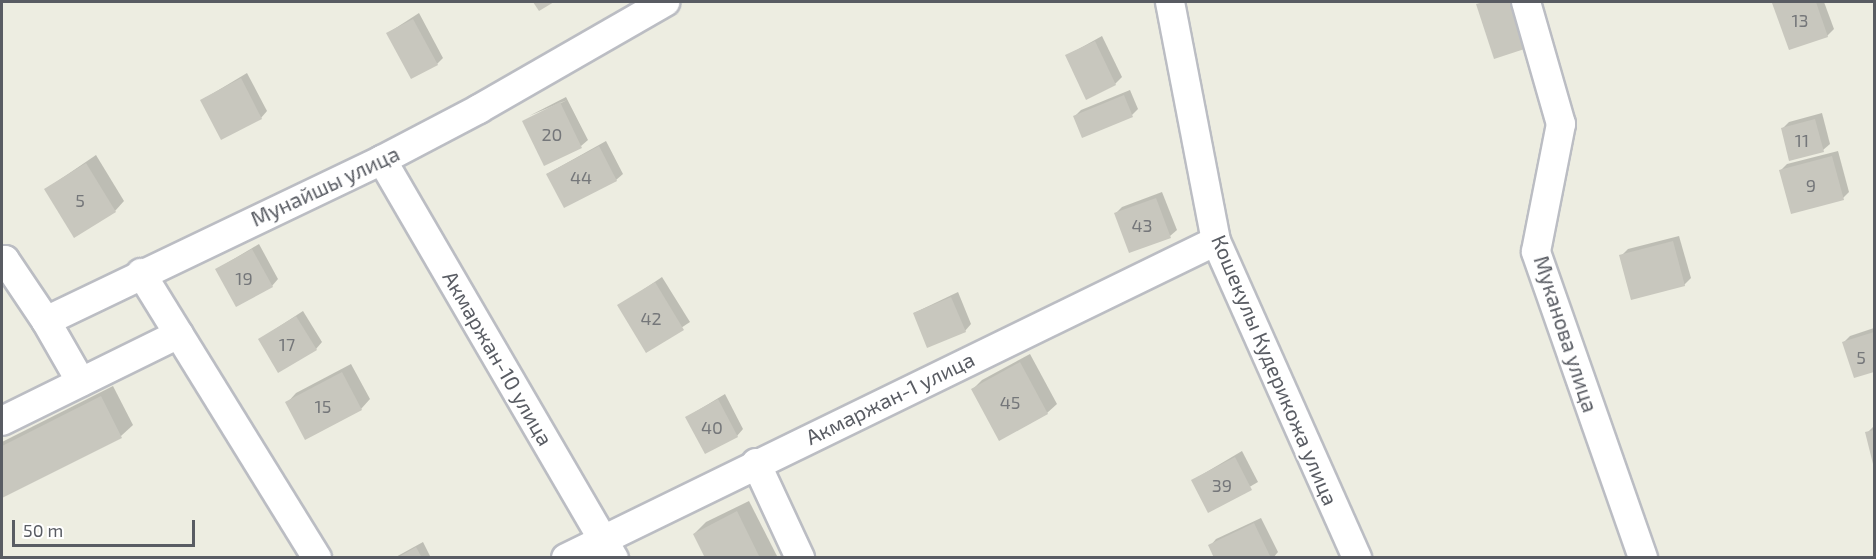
<!DOCTYPE html>
<html>
<head>
<meta charset="utf-8">
<style>
  body { margin:0 }
  #map { position:relative; width:1876px; height:559px; overflow:hidden; background:#edede1; font-family:"Exo 2",sans-serif }
  div>[style] { position:absolute }
  .shadow>* { inset:0; background:#0003 }
  .building>* { inset:0; background:#c8c7be }
  .roads { filter:drop-shadow(2px 0 #bbbdc3) drop-shadow(-2px 0 #bbbdc3) drop-shadow(0 2px #bbbdc3) drop-shadow(0 -2px #bbbdc3) }
  .minor>* { height:28px; margin:-14px; padding:0 14px; transform-origin:14px; border-radius:14px; background:#fff }
  span { translate:-50% -50%; white-space:nowrap; text-align:center; line-height:1.15; -webkit-text-stroke:4.5px #fff; paint-order:stroke }
  .number-label { font-size:18px; color:#75777a }
  .number-label span { -webkit-text-stroke-width:0 }
  .street-label { font-size:21px; color:#595c63 }
  .frame { position:absolute; inset:0; border:3px solid #595c63; pointer-events:none }
  .scale { position:absolute; left:12px; top:520px; width:183px; height:27px; box-sizing:border-box; border:3px solid #595c63; border-top:0; padding-left:8px; font-size:18px; line-height:21px; white-space:nowrap; color:#595c63; -webkit-text-stroke:4px #fff; paint-order:stroke }
</style>
</head>
<body>
<div id="map">
  <div class="shadow">
    <div style="clip-path:polygon(1776px 2px,1824px 2px,1834px 29px,1827px 36px)"></div>
    <div style="clip-path:polygon(419px 13px,443px 58px,437px 64px,388px 33px)"></div>
    <div style="clip-path:polygon(1102px 36px,1122px 77px,1115px 84px,1066px 56px)"></div>
    <div style="clip-path:polygon(247px 73px,267px 111px,261px 118px,202px 100px)"></div>
    <div style="clip-path:polygon(1130px 90px,1138px 109px,1132px 115px,1075px 116px,1081px 110px)"></div>
    <div style="clip-path:polygon(566px 97px,588px 140px,581px 146px,524px 121px,567px 100px,529px 116px)"></div>
    <div style="clip-path:polygon(1822px 113px,1830px 144px,1823px 150px,1782px 129px,1789px 122px)"></div>
    <div style="clip-path:polygon(606px 141px,623px 174px,616px 180px,547px 174px)"></div>
    <div style="clip-path:polygon(1838px 151px,1849px 192px,1843px 198px,1781px 170px,1787px 164px)"></div>
    <div style="clip-path:polygon(96px 155px,124px 201px,115px 211px,46px 189px)"></div>
    <div style="clip-path:polygon(1162px 192px,1177px 230px,1170px 236px,1116px 213px,1122px 207px)"></div>
    <div style="clip-path:polygon(1679px 236px,1691px 278px,1684px 285px,1621px 256px,1628px 249px)"></div>
    <div style="clip-path:polygon(259px 244px,278px 279px,272px 286px,217px 269px)"></div>
    <div style="clip-path:polygon(662px 277px,690px 322px,646px 351px,619px 306px)"></div>
    <div style="clip-path:polygon(958px 292px,971px 324px,965px 331px,914px 313px)"></div>
    <div style="clip-path:polygon(303px 311px,322px 342px,316px 349px,260px 339px)"></div>
    <div style="clip-path:polygon(1874px 328px,1874px 370px,1855px 376px,1844px 342px,1850px 336px)"></div>
    <div style="clip-path:polygon(1030px 354px,1057px 404px,1047px 413px,973px 389px,982px 380px)"></div>
    <div style="clip-path:polygon(351px 364px,370px 399px,361px 409px,287px 403px,296px 393px)"></div>
    <div style="clip-path:polygon(113px 386px,133px 425px,121px 436px,2px 497px,2px 442px)"></div>
    <div style="clip-path:polygon(725px 394px,743px 429px,737px 436px,687px 417px)"></div>
    <div style="clip-path:polygon(1874px 426px,1874px 465px,1867px 433px)"></div>
    <div style="clip-path:polygon(1242px 451px,1258px 482px,1208px 511px,1193px 480px)"></div>
    <div style="clip-path:polygon(749px 501px,778px 558px,706px 558px,694px 534px,706px 522px)"></div>
    <div style="clip-path:polygon(1261px 518px,1278px 552px,1273px 558px,1215px 558px,1210px 546px,1216px 539px)"></div>
    <div style="clip-path:polygon(423px 542px,431px 558px,394px 558px)"></div>
  </div>
  <div class="building">
    <div style="clip-path:polygon(533px 2px,554px 2px,539px 11px)"></div>
    <div style="clip-path:polygon(1484px 2px,1516px 2px,1531px 47px,1494px 59px,1476px 4px)"></div>
    <div style="clip-path:polygon(1776px 2px,1816px 2px,1828px 37px,1789px 50px,1772px 3px)"></div>
    <div style="clip-path:polygon(413px 19px,438px 65px,411px 79px,386px 33px)"></div>
    <div style="clip-path:polygon(1095px 41px,1116px 85px,1086px 100px,1065px 55px)"></div>
    <div style="clip-path:polygon(241px 78px,262px 119px,221px 140px,200px 100px)"></div>
    <div style="clip-path:polygon(1124px 95px,1133px 117px,1082px 138px,1073px 116px)"></div>
    <div style="clip-path:polygon(560px 102px,582px 148px,544px 166px,522px 121px)"></div>
    <div style="clip-path:polygon(1815px 119px,1824px 152px,1789px 161px,1781px 128px)"></div>
    <div style="clip-path:polygon(599px 146px,617px 181px,564px 208px,546px 174px)"></div>
    <div style="clip-path:polygon(1832px 156px,1844px 200px,1791px 214px,1779px 170px)"></div>
    <div style="clip-path:polygon(86px 163px,116px 212px,74px 238px,44px 189px)"></div>
    <div style="clip-path:polygon(1156px 198px,1171px 238px,1129px 253px,1114px 213px)"></div>
    <div style="clip-path:polygon(1673px 241px,1685px 286px,1631px 300px,1619px 255px)"></div>
    <div style="clip-path:polygon(252px 249px,273px 287px,236px 307px,215px 269px)"></div>
    <div style="clip-path:polygon(655px 282px,684px 330px,646px 353px,617px 305px)"></div>
    <div style="clip-path:polygon(951px 297px,966px 332px,927px 348px,913px 313px)"></div>
    <div style="clip-path:polygon(296px 316px,317px 350px,278px 373px,258px 339px)"></div>
    <div style="clip-path:polygon(1874px 332px,1874px 372px,1854px 378px,1842px 342px)"></div>
    <div style="clip-path:polygon(1020px 362px,1048px 414px,999px 441px,971px 389px)"></div>
    <div style="clip-path:polygon(342px 372px,362px 410px,305px 440px,285px 402px)"></div>
    <div style="clip-path:polygon(101px 396px,122px 438px,2px 498px,2px 446px)"></div>
    <div style="clip-path:polygon(718px 399px,738px 437px,705px 454px,685px 417px)"></div>
    <div style="clip-path:polygon(1874px 430px,1874px 468px,1865px 432px)"></div>
    <div style="clip-path:polygon(1235px 457px,1252px 490px,1208px 513px,1191px 480px)"></div>
    <div style="clip-path:polygon(737px 511px,760px 558px,705px 558px,693px 534px)"></div>
    <div style="clip-path:polygon(1254px 523px,1271px 558px,1214px 558px,1208px 545px)"></div>
    <div style="clip-path:polygon(416px 547px,422px 558px,397px 558px)"></div>
  </div>
  <div class="roads">
    <div class="minor">
      <div style="left:1170px;top:2px;width:243px;rotate:79.1deg"></div>
      <div style="left:1216px;top:241px;width:347px;rotate:66deg"></div>
      <div style="left:1526px;top:2px;width:127px;rotate:74deg"></div>
      <div style="left:1561px;top:124px;width:130px;rotate:101.1deg"></div>
      <div style="left:1536px;top:252px;width:324px;rotate:70.7deg"></div>
      <div style="left:382px;top:160px;width:461px;rotate:59.8deg"></div>
      <div style="left:2px;top:261px;width:3px;rotate:-18deg"></div>
      <div style="left:5px;top:260px;width:73px;rotate:56.1deg"></div>
      <div style="left:46px;top:321px;width:373px;rotate:-25.6deg"></div>
      <div style="left:382px;top:160px;width:110px;rotate:-27.7deg"></div>
      <div style="left:479px;top:109px;width:215px;rotate:-29.9deg"></div>
      <div style="left:141px;top:273px;width:335px;rotate:58.3deg"></div>
      <div style="left:46px;top:321px;width:70px;rotate:60.2deg"></div>
      <div style="left:2px;top:421px;width:197px;rotate:-26.2deg"></div>
      <div style="left:756px;top:463px;width:105px;rotate:65.1deg"></div>
      <div style="left:566px;top:558px;width:723px;rotate:-26deg"></div>
    </div>
  </div>
  <div class="number-label">
    <span style="left:1800px;top:20px">13</span>
    <span style="left:552px;top:134px">20</span>
    <span style="left:1802px;top:140px">11</span>
    <span style="left:581px;top:177px">44</span>
    <span style="left:1811px;top:185px">9</span>
    <span style="left:80px;top:200px">5</span>
    <span style="left:1142px;top:225px">43</span>
    <span style="left:244px;top:278px">19</span>
    <span style="left:651px;top:318px">42</span>
    <span style="left:287px;top:344px">17</span>
    <span style="left:1861px;top:357px">5</span>
    <span style="left:1010px;top:402px">45</span>
    <span style="left:323px;top:406px">15</span>
    <span style="left:712px;top:427px">40</span>
    <span style="left:1222px;top:485px">39</span>
  </div>
  <div class="street-label">
    <span style="left:325px;top:186px;rotate:-25deg">Мунайшы улица</span>
    <span style="left:1566px;top:334px;rotate:72deg">Муканова улица</span>
    <span style="left:498px;top:358px;rotate:60deg">Акмаржан-10 улица</span>
    <span style="left:1275px;top:370px;rotate:67deg">Кошекулы Кудерикожа улица</span>
    <span style="left:890px;top:398px;rotate:-26deg">Акмаржан-1 улица</span>
  </div>
  <div class="frame"></div>
  <div class="scale">50 m</div>
</div>
</body>
</html>
